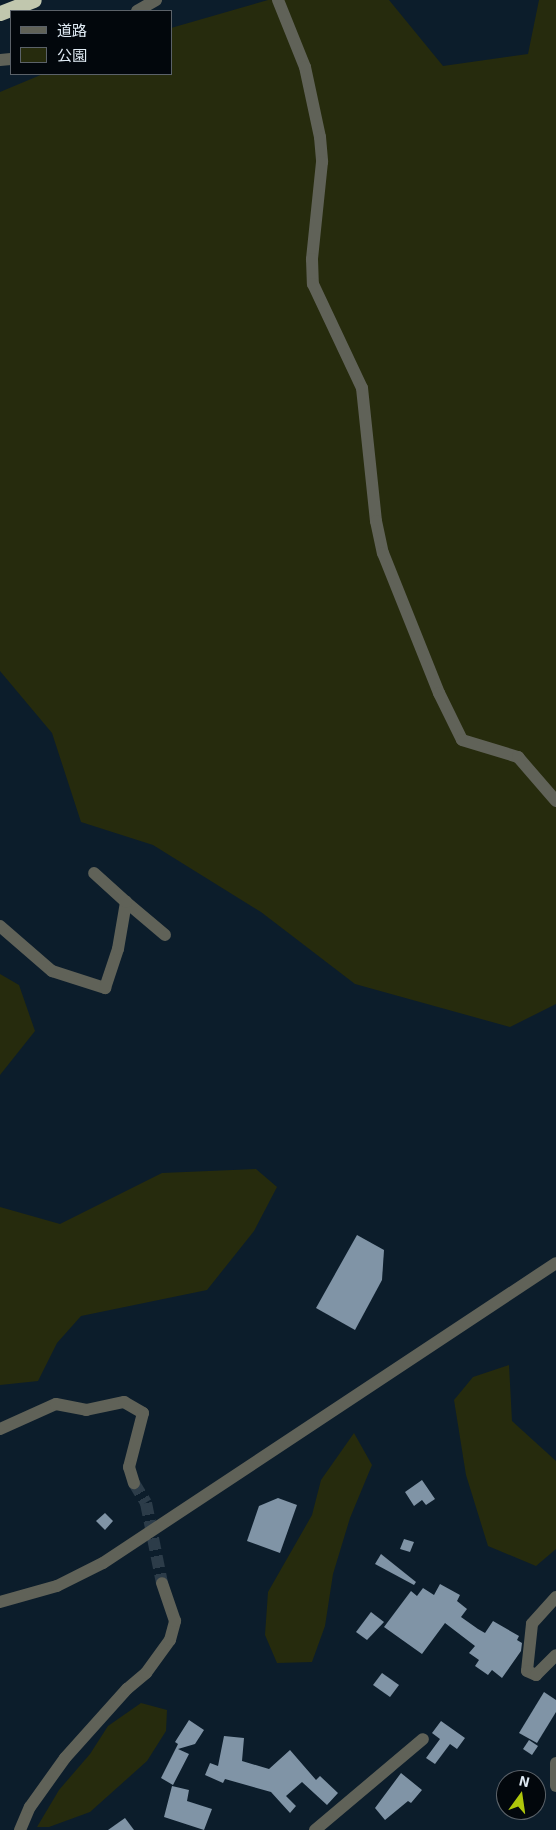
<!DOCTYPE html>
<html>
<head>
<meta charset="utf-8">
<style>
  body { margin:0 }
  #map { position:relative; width:556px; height:1830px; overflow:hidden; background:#0c1d2b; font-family:"Exo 2","Noto Sans JP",sans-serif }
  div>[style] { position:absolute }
  .green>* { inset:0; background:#262b0d }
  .building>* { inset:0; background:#8094a6 }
  .minor-tunnel>* { height:12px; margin-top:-6px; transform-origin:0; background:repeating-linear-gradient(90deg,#2c3c49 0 12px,transparent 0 18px) }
  .minor>* { height:12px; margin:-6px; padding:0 6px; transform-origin:6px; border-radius:6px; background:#606258 }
  .highway>* { height:15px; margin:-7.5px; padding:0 7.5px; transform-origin:7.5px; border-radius:7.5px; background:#c1c7ae }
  span { translate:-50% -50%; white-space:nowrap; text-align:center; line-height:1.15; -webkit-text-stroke:5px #02070c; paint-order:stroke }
  .legend { position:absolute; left:10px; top:10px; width:162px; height:65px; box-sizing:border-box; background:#02070c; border:1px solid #5b6269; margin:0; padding:6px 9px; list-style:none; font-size:15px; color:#e0ebf4 }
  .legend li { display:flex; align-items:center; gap:10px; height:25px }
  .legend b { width:25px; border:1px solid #5b6269 }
  .north { position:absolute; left:496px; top:1770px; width:50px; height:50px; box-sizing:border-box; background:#02070c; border:1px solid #5b6269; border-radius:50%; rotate:14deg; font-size:14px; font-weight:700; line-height:20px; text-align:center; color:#e0ebf4 }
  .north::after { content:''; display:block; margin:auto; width:18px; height:22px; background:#aec60b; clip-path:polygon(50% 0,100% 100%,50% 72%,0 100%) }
</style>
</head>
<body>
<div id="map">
  <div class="green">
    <div style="clip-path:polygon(268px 0,389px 0,443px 66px,528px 54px,539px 0,556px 0,556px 1004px,510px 1027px,355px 984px,261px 912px,153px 845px,81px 822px,52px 733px,0 671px,0 92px,43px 74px,171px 74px,171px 28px)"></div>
    <div style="clip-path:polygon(0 974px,19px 985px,35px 1031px,0 1075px)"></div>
    <div style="clip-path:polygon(256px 1169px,277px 1187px,254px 1231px,207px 1290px,81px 1316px,57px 1343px,38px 1381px,0 1385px,0 1207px,60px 1224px,162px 1173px)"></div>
    <div style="clip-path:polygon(509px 1365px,512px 1421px,556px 1461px,556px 1549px,536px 1566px,488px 1546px,466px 1475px,454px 1400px,473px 1377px)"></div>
    <div style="clip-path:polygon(354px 1433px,372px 1465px,350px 1518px,333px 1574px,325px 1626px,312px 1662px,277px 1663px,265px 1635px,268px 1592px,312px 1515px,321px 1480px)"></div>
    <div style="clip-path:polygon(141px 1703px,167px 1710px,166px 1731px,147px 1761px,90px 1812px,49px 1827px,37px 1827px,59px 1790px,90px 1754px,108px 1726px)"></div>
  </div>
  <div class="building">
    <div style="clip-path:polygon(357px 1235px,384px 1250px,382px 1280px,355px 1330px,316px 1308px)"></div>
    <div style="clip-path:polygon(422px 1480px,435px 1499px,426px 1505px,422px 1500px,414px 1506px,405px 1492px)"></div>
    <div style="clip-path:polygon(278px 1498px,297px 1505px,280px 1553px,247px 1541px,259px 1506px)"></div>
    <div style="clip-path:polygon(105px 1513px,113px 1521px,105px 1530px,96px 1521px)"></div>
    <div style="clip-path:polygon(404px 1539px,414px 1542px,410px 1552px,400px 1549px)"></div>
    <div style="clip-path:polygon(381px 1554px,416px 1582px,414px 1585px,375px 1564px)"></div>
    <div style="clip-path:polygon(440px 1584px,460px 1595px,457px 1601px,467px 1609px,461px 1617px,478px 1629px,485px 1633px,493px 1621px,519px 1636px,517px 1640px,522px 1643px,521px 1651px,502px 1678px,492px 1670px,488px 1675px,475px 1666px,479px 1660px,469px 1653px,475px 1646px,445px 1623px,422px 1654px,384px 1627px,411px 1591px,417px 1596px,423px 1588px,434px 1595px)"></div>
    <div style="clip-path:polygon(371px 1612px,384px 1622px,367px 1640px,356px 1632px)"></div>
    <div style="clip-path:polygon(382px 1673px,399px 1685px,390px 1697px,373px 1685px)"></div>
    <div style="clip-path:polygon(544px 1692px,556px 1700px,556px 1712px,537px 1743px,519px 1733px)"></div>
    <div style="clip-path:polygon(189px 1720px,204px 1730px,195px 1744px,178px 1749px,189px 1754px,173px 1785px,161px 1778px,178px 1744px,175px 1742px)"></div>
    <div style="clip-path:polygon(441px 1721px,465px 1738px,457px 1749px,450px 1744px,435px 1764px,426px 1758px,440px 1739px,432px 1733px)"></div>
    <div style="clip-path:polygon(224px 1736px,244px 1738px,242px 1761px,269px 1769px,290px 1750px,316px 1780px,320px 1776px,338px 1793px,327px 1805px,302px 1782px,286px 1796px,296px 1806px,290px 1813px,271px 1792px,225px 1779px,223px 1783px,205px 1775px,210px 1763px,218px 1766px)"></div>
    <div style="clip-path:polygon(529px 1740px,538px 1746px,532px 1755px,523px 1749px)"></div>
    <div style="clip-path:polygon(401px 1773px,422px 1790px,411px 1803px,408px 1801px,385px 1820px,375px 1808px)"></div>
    <div style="clip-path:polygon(172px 1786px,189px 1790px,187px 1801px,212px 1809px,204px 1830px,164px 1817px)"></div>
    <div style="clip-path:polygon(125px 1818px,134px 1830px,108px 1830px)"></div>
  </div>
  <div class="minor-tunnel">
    <div style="left:134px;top:1483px;width:23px;rotate:59deg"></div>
    <div style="left:146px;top:1503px;width:82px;rotate:78.7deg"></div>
  </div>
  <div class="minor">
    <div style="left:278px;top:0;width:72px;rotate:68.1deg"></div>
    <div style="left:305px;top:67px;width:72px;rotate:77.9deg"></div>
    <div style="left:320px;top:137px;width:25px;rotate:85deg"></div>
    <div style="left:322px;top:162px;width:98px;rotate:95.9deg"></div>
    <div style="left:312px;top:259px;width:25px;rotate:88deg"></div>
    <div style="left:313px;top:284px;width:115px;rotate:64.8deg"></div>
    <div style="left:362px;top:388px;width:134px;rotate:84deg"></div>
    <div style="left:376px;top:521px;width:33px;rotate:78deg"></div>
    <div style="left:383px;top:553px;width:151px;rotate:68.2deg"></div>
    <div style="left:439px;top:693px;width:52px;rotate:63.9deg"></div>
    <div style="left:462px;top:740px;width:59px;rotate:16.9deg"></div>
    <div style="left:518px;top:757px;width:58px;rotate:49.2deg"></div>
    <div style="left:137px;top:11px;width:22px;rotate:-30deg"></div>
    <div style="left:0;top:60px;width:11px;rotate:-5deg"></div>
    <div style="left:126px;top:902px;width:51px;rotate:40.2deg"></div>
    <div style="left:0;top:926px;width:69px;rotate:40.9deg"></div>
    <div style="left:52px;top:971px;width:56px;rotate:17.8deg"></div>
    <div style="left:105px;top:988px;width:41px;rotate:-71.6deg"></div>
    <div style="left:118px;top:949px;width:48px;rotate:-80.3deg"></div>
    <div style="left:126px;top:902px;width:43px;rotate:-137.8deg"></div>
    <div style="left:0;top:1429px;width:61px;rotate:-24.1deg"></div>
    <div style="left:56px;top:1404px;width:31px;rotate:11deg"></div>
    <div style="left:86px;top:1410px;width:39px;rotate:-12deg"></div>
    <div style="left:124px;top:1402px;width:22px;rotate:30deg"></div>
    <div style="left:143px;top:1413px;width:56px;rotate:104.5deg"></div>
    <div style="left:129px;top:1467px;width:17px;rotate:73deg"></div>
    <div style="left:556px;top:1597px;width:36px;rotate:132deg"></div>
    <div style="left:532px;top:1624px;width:47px;rotate:96.1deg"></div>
    <div style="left:527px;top:1671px;width:10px;rotate:24deg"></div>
    <div style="left:536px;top:1675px;width:28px;rotate:-45deg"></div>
    <div style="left:0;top:1602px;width:59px;rotate:-15.7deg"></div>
    <div style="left:57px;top:1586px;width:51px;rotate:-26.6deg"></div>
    <div style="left:103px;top:1563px;width:543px;rotate:-33.51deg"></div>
    <div style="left:556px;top:1763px;width:23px;rotate:90deg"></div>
    <div style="left:20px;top:1830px;width:25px;rotate:-67deg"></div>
    <div style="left:30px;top:1807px;width:60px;rotate:-54.5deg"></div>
    <div style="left:65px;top:1758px;width:93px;rotate:-48.1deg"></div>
    <div style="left:127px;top:1689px;width:25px;rotate:-40deg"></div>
    <div style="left:146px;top:1673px;width:41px;rotate:-54deg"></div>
    <div style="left:170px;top:1640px;width:20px;rotate:-75deg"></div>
    <div style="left:175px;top:1621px;width:40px;rotate:-108.9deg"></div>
    <div style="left:315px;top:1830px;width:141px;rotate:-40.1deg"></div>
  </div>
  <div class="highway">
    <div style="left:0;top:13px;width:36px;rotate:-21deg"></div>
  </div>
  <ul class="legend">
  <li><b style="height:6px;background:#606258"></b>道路</li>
  <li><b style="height:14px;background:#262b0d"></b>公園</li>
  </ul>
  <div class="north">N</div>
</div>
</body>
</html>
